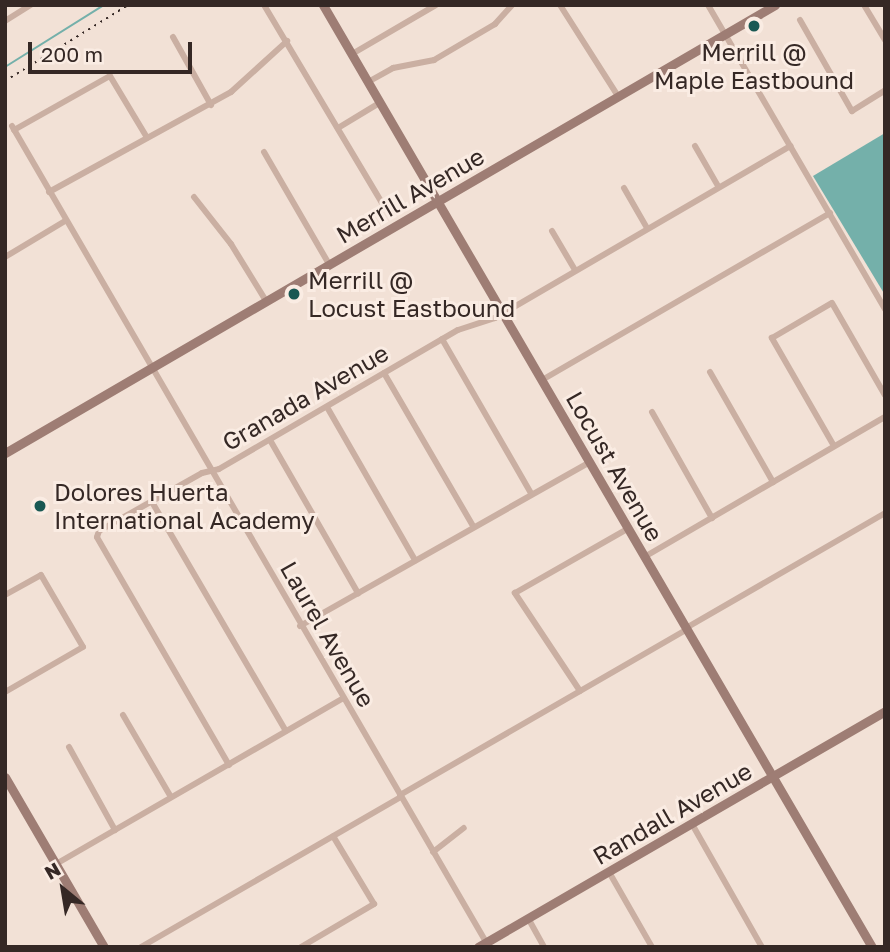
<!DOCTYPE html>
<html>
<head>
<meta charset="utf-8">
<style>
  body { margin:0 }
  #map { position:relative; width:890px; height:952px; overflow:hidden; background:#f2e1d6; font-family:"Golos Text",sans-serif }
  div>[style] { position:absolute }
  .water>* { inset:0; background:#74b0aa }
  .stream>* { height:2px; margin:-1px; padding:0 1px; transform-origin:1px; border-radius:1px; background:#74b0aa }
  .street>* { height:6px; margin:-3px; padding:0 3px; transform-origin:3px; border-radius:3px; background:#caafa2 }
  .secondary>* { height:9px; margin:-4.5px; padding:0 4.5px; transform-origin:4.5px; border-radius:4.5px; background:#9e7d74 }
  .rail>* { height:2px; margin-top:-1px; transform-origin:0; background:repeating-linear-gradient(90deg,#352825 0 2px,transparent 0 7px) }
  .dots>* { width:19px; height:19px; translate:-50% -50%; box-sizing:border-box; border:4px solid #faece3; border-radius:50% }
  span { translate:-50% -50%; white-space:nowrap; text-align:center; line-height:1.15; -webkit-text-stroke:6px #faece3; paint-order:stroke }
  .poi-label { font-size:24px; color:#352825 }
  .left { translate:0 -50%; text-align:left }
  .street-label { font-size:24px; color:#352825 }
  .frame { position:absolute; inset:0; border:7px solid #352825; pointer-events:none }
  .north { position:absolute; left:28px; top:854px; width:70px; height:70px; -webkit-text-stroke:5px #faece3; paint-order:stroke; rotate:330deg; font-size:19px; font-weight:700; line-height:28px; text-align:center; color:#352825 }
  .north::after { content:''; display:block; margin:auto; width:24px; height:32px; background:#352825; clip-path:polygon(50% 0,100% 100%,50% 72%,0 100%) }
  .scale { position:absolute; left:28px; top:42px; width:164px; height:32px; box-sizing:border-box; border:4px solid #352825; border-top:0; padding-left:9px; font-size:21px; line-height:24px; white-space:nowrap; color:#352825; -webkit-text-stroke:5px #faece3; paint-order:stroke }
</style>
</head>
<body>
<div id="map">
  <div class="water">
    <div style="clip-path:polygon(885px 133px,885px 295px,813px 176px)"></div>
  </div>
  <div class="stream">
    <div style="left:5px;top:67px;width:117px;rotate:-32.1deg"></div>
  </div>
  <div class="street">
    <div style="left:264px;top:5px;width:233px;rotate:59.2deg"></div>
    <div style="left:560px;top:5px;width:108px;rotate:57.5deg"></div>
    <div style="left:708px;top:5px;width:352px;rotate:59.8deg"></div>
    <div style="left:864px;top:5px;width:41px;rotate:59deg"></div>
    <div style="left:800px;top:20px;width:105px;rotate:60.3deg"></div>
    <div style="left:852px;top:111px;width:39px;rotate:-32deg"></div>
    <div style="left:5px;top:21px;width:31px;rotate:-32deg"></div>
    <div style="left:173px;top:37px;width:78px;rotate:60.8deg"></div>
    <div style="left:352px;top:54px;width:97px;rotate:-30.3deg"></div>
    <div style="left:368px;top:82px;width:29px;rotate:-29deg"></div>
    <div style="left:393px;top:68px;width:42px;rotate:-11deg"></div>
    <div style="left:434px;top:60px;width:71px;rotate:-30.5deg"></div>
    <div style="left:495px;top:24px;width:25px;rotate:-48deg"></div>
    <div style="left:12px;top:126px;width:944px;rotate:59.85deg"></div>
    <div style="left:338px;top:128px;width:50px;rotate:-31.2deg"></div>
    <div style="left:14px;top:130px;width:110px;rotate:-29.4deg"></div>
    <div style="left:110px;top:76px;width:70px;rotate:59deg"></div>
    <div style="left:695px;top:146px;width:46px;rotate:60.1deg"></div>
    <div style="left:264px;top:152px;width:129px;rotate:59.9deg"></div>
    <div style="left:624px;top:188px;width:46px;rotate:60.1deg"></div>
    <div style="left:49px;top:192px;width:208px;rotate:-28.8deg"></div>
    <div style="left:231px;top:92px;width:76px;rotate:-42.3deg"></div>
    <div style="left:194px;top:197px;width:60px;rotate:51.8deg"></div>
    <div style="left:231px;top:244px;width:67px;rotate:58.4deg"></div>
    <div style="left:552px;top:231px;width:45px;rotate:59.5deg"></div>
    <div style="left:5px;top:257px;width:70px;rotate:-31deg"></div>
    <div style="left:442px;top:339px;width:178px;rotate:60deg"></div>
    <div style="left:710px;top:372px;width:127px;rotate:60.2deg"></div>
    <div style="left:384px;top:373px;width:177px;rotate:59.8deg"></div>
    <div style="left:542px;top:380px;width:333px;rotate:-30.1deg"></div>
    <div style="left:327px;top:407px;width:177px;rotate:60.1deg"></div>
    <div style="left:652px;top:412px;width:122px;rotate:60.5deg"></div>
    <div style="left:270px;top:440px;width:177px;rotate:60.1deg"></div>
    <div style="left:834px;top:446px;width:125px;rotate:-119.9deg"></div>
    <div style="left:772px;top:338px;width:69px;rotate:-30.3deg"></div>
    <div style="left:832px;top:303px;width:106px;rotate:60.1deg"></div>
    <div style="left:152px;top:502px;width:265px;rotate:59.7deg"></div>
    <div style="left:646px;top:556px;width:276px;rotate:-30.2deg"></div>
    <div style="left:5px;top:595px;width:41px;rotate:-29.1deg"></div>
    <div style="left:41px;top:575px;width:83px;rotate:59.7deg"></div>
    <div style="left:83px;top:647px;width:90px;rotate:150deg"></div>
    <div style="left:300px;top:626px;width:333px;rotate:-29.5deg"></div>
    <div style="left:686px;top:628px;width:230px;rotate:-30deg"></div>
    <div style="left:580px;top:691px;width:118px;rotate:-123.6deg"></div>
    <div style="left:515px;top:593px;width:131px;rotate:-29.7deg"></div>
    <div style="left:123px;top:715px;width:95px;rotate:59.7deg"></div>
    <div style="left:69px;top:747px;width:95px;rotate:61deg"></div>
    <div style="left:229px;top:765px;width:263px;rotate:-120.1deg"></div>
    <div style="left:97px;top:537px;width:6px;rotate:-72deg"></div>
    <div style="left:99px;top:531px;width:118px;rotate:-29.4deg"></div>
    <div style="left:202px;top:473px;width:17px;rotate:-13deg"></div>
    <div style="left:219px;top:469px;width:276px;rotate:-30.2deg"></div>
    <div style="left:458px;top:330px;width:39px;rotate:-18deg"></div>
    <div style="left:495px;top:318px;width:342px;rotate:-30.2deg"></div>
    <div style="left:400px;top:795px;width:332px;rotate:-30deg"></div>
    <div style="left:692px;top:824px;width:142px;rotate:60.4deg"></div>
    <div style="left:433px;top:852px;width:39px;rotate:-38deg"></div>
    <div style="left:56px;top:864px;width:330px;rotate:-30deg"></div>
    <div style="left:609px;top:872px;width:86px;rotate:60.2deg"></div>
    <div style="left:528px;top:918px;width:33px;rotate:61deg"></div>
    <div style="left:141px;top:947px;width:300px;rotate:-30deg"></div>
    <div style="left:301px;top:947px;width:85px;rotate:-30.5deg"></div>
    <div style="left:374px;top:904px;width:79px;rotate:-121.1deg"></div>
  </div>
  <div class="secondary">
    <div style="left:323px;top:5px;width:1090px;rotate:59.77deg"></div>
    <div style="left:5px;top:453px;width:891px;rotate:-30.19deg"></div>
    <div style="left:5px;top:777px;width:197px;rotate:59.8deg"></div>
    <div style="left:478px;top:947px;width:470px;rotate:-30.1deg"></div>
  </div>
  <div class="rail">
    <div style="left:5px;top:81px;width:145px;rotate:-31.7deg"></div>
  </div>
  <div class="dots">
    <div style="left:754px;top:26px;background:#195853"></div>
    <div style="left:294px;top:294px;background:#195853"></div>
    <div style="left:40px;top:506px;background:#195853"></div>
  </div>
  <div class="poi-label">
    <span style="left:754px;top:66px">Merrill @<br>Maple Eastbound</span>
    <span class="left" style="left:308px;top:294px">Merrill @<br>Locust Eastbound</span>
    <span class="left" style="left:54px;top:506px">Dolores Huerta<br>International Academy</span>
  </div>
  <div class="street-label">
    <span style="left:410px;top:195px;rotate:-30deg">Merrill Avenue</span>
    <span style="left:305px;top:397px;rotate:-30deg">Granada Avenue</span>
    <span style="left:615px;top:466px;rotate:60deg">Locust Avenue</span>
    <span style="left:328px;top:634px;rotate:60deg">Laurel Avenue</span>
    <span style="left:672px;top:813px;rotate:-30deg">Randall Avenue</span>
  </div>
  <div class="frame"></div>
  <div class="north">N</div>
  <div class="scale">200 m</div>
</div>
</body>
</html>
